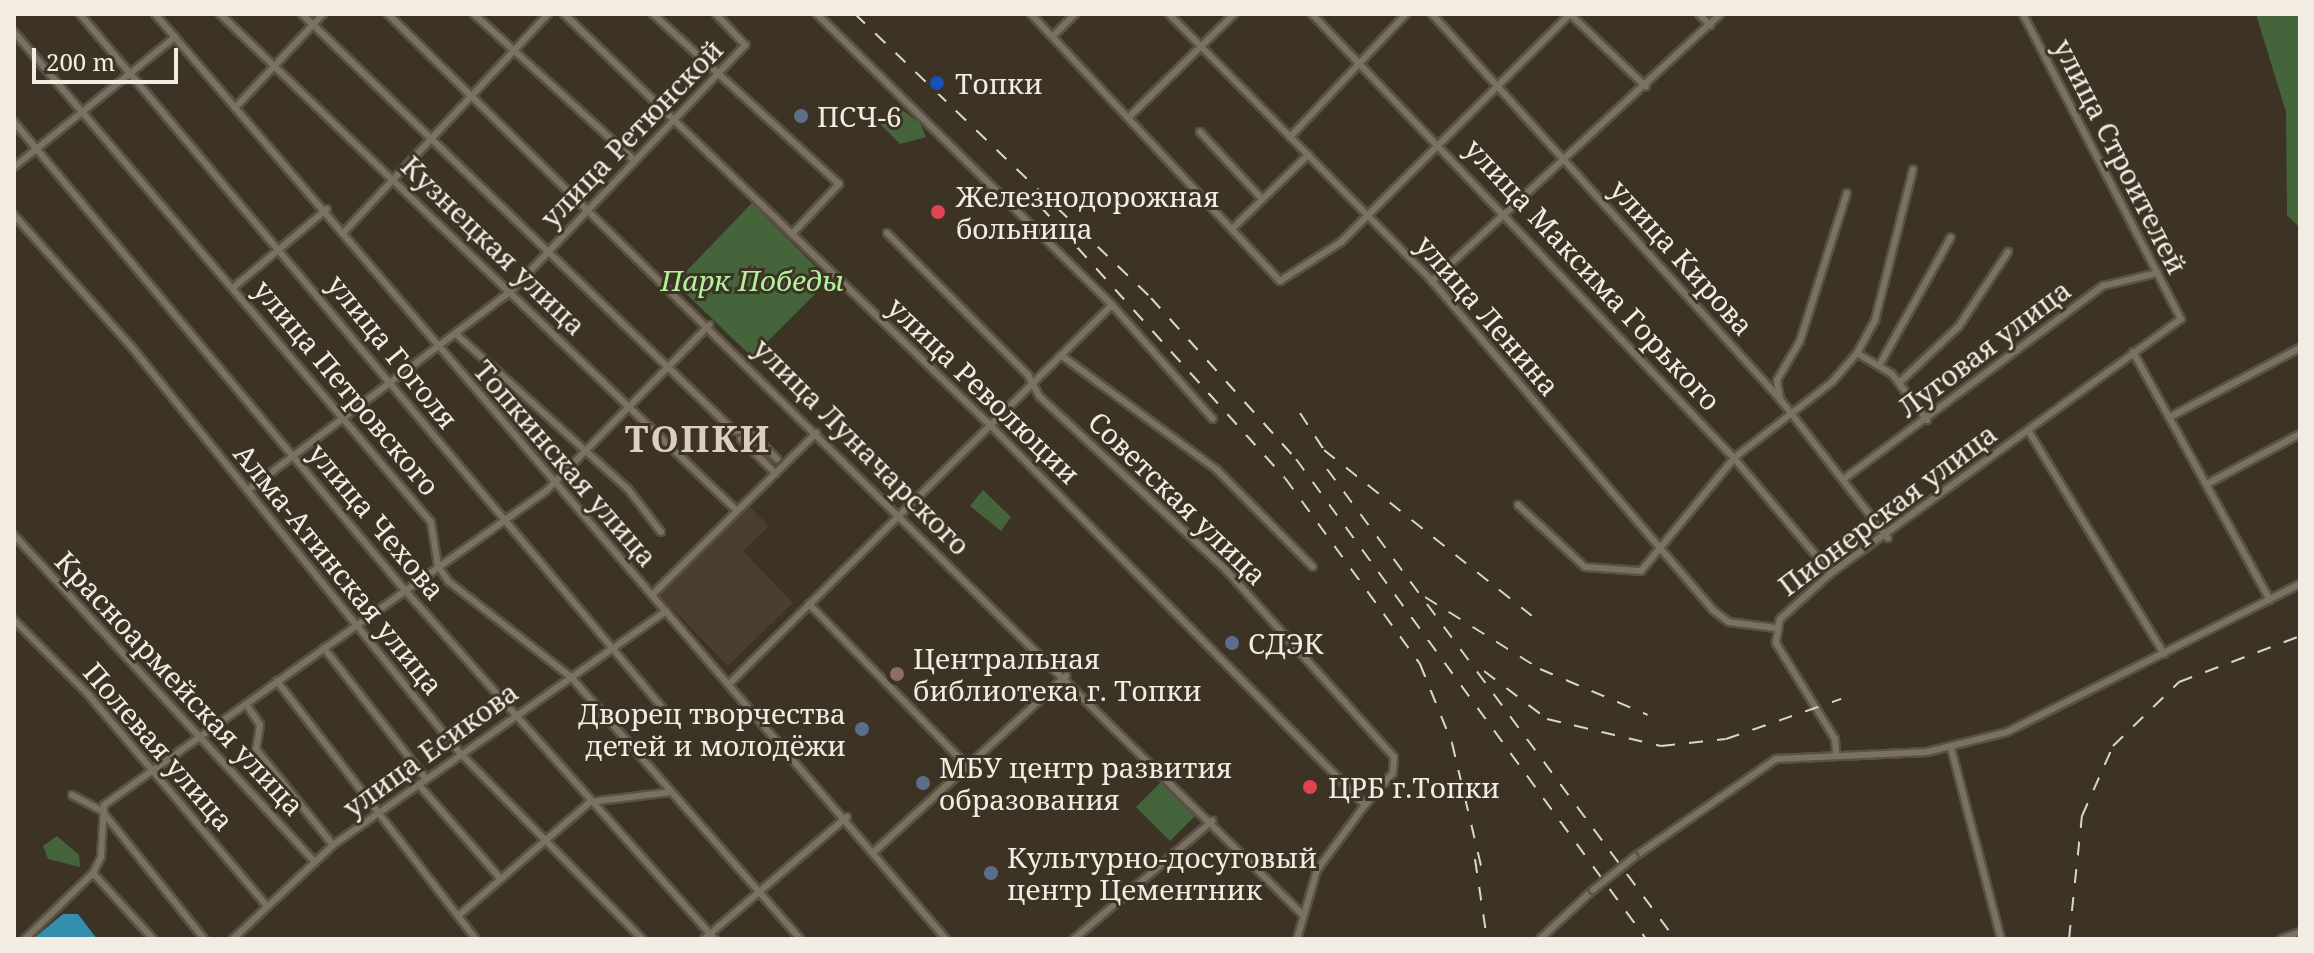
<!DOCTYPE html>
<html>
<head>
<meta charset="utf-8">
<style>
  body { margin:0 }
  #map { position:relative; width:2314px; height:953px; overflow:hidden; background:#3c3324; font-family:"Noto Serif",serif }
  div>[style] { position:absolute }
  .education>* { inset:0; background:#493e2f }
  .green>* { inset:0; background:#46643c }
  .water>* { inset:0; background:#358eaf }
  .roads { filter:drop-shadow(2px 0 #595144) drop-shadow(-2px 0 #595144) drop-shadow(0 2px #595144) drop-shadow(0 -2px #595144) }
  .minor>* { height:6px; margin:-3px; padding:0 3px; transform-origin:3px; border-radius:3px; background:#7b7160 }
  .rail>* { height:2px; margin-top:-1px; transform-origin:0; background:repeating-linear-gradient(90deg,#dad4c9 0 14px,transparent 0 28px) }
  .bridges { filter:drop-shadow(2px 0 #595144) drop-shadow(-2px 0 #595144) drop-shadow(0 2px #595144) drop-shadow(0 -2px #595144) }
  .minor-bridge>* { height:6px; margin:-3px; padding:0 3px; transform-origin:3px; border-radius:3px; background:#7b7160 }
  .dots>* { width:22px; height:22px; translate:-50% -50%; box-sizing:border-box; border:4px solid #3c3324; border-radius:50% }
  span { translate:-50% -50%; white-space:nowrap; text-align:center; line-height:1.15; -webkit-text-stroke:6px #3c3324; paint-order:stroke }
  .poi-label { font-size:28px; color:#f2ece2 }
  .left { translate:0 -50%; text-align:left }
  .right { translate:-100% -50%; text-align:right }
  .street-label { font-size:28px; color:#f2ece2 }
  .park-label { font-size:28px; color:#b3f19e; font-style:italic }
  .district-label { font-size:36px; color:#dbd0bd; font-weight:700; letter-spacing:2px }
  .frame { position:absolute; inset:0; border:16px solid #f2ece2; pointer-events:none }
  .scale { position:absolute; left:32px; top:48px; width:146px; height:36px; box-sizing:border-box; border:4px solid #f2ece2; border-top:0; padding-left:10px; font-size:24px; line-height:28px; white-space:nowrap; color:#f2ece2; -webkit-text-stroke:6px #3c3324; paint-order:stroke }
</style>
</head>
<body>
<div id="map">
  <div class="education">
    <div style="clip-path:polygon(749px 506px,769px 526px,743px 551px,793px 603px,728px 666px,658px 594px)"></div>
  </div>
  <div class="green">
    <div style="clip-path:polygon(2256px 14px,2300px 14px,2300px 228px,2287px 215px,2286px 112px)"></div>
    <div style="clip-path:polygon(897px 106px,920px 123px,926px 137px,900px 144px,880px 124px)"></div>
    <div style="clip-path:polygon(752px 203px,829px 280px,752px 357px,675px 283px)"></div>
    <div style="clip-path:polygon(983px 490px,1011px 517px,1001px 531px,970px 506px)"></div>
    <div style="clip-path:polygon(1162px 781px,1196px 815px,1170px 841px,1136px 807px)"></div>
    <div style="clip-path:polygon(57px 836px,79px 855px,80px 867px,48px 859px,43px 846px)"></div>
  </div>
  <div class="water">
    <div style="clip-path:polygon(63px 914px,78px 914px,97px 939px,33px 939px)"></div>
  </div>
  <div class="roads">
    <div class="minor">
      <div style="left:80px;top:14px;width:918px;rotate:49.99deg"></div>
      <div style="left:155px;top:14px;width:1217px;rotate:49.47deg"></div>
      <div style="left:220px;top:14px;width:716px;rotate:43.87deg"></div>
      <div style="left:302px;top:14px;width:600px;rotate:43.99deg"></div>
      <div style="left:734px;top:431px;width:14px;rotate:-4deg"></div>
      <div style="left:748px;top:430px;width:41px;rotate:45deg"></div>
      <div style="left:388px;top:14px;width:1281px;rotate:44.56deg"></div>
      <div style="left:474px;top:14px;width:217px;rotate:42.4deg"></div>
      <div style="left:564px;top:14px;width:592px;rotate:43.97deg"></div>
      <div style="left:990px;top:425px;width:534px;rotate:45.38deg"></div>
      <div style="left:653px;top:14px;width:252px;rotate:42.4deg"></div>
      <div style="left:839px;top:184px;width:69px;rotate:133.2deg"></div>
      <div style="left:817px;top:14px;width:414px;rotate:44.6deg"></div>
      <div style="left:1112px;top:305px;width:152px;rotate:48.5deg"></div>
      <div style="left:1031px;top:14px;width:365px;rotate:47deg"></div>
      <div style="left:1280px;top:281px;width:72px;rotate:-32.6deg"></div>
      <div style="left:1341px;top:242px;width:323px;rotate:-44.9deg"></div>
      <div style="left:1169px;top:14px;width:375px;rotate:45.4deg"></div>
      <div style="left:1432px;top:281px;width:433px;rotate:49.5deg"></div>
      <div style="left:1713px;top:610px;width:20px;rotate:37deg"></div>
      <div style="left:1729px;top:622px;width:47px;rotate:7.3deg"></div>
      <div style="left:1312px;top:14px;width:613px;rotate:46.46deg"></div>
      <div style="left:1734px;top:458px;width:150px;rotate:49.9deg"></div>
      <div style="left:1432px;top:14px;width:519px;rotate:47.89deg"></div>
      <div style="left:1780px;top:399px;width:176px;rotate:52.2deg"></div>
      <div style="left:1570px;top:14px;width:105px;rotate:43.8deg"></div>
      <div style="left:1699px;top:14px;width:16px;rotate:45deg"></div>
      <div style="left:14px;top:32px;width:643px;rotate:49.6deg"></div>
      <div style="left:431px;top:522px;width:45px;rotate:81deg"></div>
      <div style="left:438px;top:566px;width:18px;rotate:56deg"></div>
      <div style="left:448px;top:581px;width:156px;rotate:38deg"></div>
      <div style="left:571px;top:677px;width:348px;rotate:48.8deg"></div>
      <div style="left:1053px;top:36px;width:31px;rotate:-45deg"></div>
      <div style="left:235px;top:108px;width:129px;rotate:-46.9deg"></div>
      <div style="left:1132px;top:114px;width:143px;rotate:-44.4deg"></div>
      <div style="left:14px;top:122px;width:607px;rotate:50.15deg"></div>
      <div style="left:403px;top:588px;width:470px;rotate:48.4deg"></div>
      <div style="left:1200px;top:132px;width:91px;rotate:47.2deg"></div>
      <div style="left:1290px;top:137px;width:169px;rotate:-46.7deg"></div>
      <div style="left:14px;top:167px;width:207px;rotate:-38.9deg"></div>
      <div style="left:14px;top:215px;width:174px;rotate:48.3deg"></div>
      <div style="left:130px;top:345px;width:523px;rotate:51.05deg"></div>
      <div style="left:459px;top:752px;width:262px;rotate:45.6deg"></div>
      <div style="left:1233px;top:228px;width:105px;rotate:-44.2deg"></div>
      <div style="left:345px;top:231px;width:297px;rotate:-46.9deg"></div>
      <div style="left:887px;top:233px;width:200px;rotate:45.2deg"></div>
      <div style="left:1028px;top:375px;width:24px;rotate:62deg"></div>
      <div style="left:1039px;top:396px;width:257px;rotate:42.9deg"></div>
      <div style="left:1227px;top:571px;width:250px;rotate:48.1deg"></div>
      <div style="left:1394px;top:757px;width:16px;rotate:94deg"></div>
      <div style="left:1393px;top:773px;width:43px;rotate:131.2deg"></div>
      <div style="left:1432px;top:281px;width:393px;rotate:-42.8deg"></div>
      <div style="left:234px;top:287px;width:121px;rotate:-40deg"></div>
      <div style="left:457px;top:335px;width:230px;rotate:42deg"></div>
      <div style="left:628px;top:489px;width:54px;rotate:52.5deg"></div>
      <div style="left:2133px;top:352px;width:283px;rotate:61.1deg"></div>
      <div style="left:1857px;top:353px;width:41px;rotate:31deg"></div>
      <div style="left:1892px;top:374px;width:58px;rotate:52.7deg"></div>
      <div style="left:1062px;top:356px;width:192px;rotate:36.3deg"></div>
      <div style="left:1217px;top:470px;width:136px;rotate:45.3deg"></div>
      <div style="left:1880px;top:364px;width:145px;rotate:-60.8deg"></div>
      <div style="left:1900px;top:382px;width:81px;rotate:-43.5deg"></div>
      <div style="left:1959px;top:326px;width:89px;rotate:-56.5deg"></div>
      <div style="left:1780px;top:399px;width:19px;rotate:-99deg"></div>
      <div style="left:1777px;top:380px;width:45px;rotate:-59.5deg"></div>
      <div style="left:1800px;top:341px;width:155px;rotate:-72.4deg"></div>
      <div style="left:2170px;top:417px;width:147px;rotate:-28deg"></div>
      <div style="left:2028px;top:430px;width:262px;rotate:58.7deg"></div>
      <div style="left:741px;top:439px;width:49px;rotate:45deg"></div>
      <div style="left:1845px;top:478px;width:322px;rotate:-36.7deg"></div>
      <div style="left:2103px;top:286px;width:56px;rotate:-13.5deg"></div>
      <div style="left:2207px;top:484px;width:106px;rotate:-28.3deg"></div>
      <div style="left:248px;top:490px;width:330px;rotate:-37.1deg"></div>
      <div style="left:511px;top:291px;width:340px;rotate:-46.4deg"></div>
      <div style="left:745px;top:45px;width:42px;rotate:-133.1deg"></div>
      <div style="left:1518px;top:505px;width:91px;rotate:42.8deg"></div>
      <div style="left:1585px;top:567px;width:56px;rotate:4.1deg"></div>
      <div style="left:1641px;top:571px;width:146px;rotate:-50.5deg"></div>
      <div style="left:1734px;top:458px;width:124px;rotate:-37.8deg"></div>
      <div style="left:1832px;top:382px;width:38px;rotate:-49deg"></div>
      <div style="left:1857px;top:353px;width:38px;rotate:-61deg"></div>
      <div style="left:1875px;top:320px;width:155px;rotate:-75.8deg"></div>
      <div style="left:14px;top:535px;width:443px;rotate:47.4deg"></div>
      <div style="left:652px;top:595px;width:231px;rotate:-44.6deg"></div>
      <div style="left:809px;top:604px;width:228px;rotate:45.7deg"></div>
      <div style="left:14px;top:620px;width:103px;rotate:45deg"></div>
      <div style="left:87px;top:693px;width:277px;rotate:49.8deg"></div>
      <div style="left:324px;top:648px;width:166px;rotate:52.1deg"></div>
      <div style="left:277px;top:681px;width:326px;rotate:52.4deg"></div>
      <div style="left:731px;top:682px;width:536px;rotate:-44.7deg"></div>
      <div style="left:246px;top:704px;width:25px;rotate:56deg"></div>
      <div style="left:260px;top:725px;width:24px;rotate:99deg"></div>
      <div style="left:256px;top:749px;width:123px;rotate:51.3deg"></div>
      <div style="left:1951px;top:748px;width:197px;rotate:75.3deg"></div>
      <div style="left:1836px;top:753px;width:14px;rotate:-94deg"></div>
      <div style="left:1835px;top:739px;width:113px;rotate:-121.6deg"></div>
      <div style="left:1776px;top:643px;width:24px;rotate:-81deg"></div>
      <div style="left:1780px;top:619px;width:69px;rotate:-42deg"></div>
      <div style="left:1831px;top:573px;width:432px;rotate:-36deg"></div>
      <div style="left:2181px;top:319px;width:343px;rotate:-117.4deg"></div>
      <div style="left:419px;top:785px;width:123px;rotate:48.9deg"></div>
      <div style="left:72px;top:795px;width:34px;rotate:28deg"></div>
      <div style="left:102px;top:811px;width:164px;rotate:51.4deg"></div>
      <div style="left:876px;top:850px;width:258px;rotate:-42.5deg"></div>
      <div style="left:1634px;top:857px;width:173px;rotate:-34.6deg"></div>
      <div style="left:1776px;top:759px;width:151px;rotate:-2.7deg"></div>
      <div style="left:1927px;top:752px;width:82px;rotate:-14deg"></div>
      <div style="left:2007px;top:732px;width:328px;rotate:-26.8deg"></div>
      <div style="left:93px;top:873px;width:89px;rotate:47.7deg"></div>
      <div style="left:458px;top:916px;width:174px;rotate:-40.8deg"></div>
      <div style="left:590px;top:802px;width:82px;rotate:-7deg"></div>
      <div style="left:25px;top:939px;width:95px;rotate:-44.1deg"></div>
      <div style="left:93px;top:873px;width:18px;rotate:-63deg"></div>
      <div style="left:101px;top:857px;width:52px;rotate:-86.7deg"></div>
      <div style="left:104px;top:805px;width:542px;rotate:-35.39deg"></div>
      <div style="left:546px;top:491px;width:233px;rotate:-45.5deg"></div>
      <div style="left:233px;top:939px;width:137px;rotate:-43.2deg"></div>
      <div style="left:333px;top:845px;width:407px;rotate:-35.1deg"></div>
      <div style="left:704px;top:939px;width:188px;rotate:-40.5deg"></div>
      <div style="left:1074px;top:939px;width:182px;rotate:-40.5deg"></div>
      <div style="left:1297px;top:939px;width:72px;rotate:-73.8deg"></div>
      <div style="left:1317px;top:870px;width:81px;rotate:-53.6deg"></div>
      <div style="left:1540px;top:939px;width:72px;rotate:-42.8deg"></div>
      <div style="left:2281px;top:939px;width:20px;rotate:-20deg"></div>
    </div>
  </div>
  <div class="rail">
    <div style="left:855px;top:14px;width:410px;rotate:43.8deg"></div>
    <div style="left:1151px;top:298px;width:217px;rotate:48deg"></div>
    <div style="left:1296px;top:459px;width:594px;rotate:53.9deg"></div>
    <div style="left:1040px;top:206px;width:366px;rotate:48deg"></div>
    <div style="left:1285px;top:478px;width:230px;rotate:54deg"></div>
    <div style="left:1420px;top:664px;width:85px;rotate:67.9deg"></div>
    <div style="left:1452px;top:743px;width:130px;rotate:76.7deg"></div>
    <div style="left:1300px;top:413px;width:44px;rotate:57deg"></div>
    <div style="left:1324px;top:450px;width:273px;rotate:38.6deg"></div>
    <div style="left:1327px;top:469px;width:585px;rotate:53.48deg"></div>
    <div style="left:1425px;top:597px;width:136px;rotate:32.1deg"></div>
    <div style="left:1540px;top:669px;width:117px;rotate:23.1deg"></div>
    <div style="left:1484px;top:671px;width:79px;rotate:37.3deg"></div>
    <div style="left:1547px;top:719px;width:117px;rotate:13.3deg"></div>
    <div style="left:1661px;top:746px;width:65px;rotate:-6.1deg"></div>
    <div style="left:1726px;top:739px;width:122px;rotate:-19.2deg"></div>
    <div style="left:1475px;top:859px;width:81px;rotate:81.5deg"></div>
    <div style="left:2069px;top:939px;width:124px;rotate:-84deg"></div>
    <div style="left:2082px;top:816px;width:77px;rotate:-66.1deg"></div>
    <div style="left:2113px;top:746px;width:92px;rotate:-44.1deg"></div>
    <div style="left:2179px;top:682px;width:129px;rotate:-20.8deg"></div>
  </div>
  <div class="bridges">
    <div class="minor-bridge">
      <div style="left:1593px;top:890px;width:53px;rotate:-38.8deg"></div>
    </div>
  </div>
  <div class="dots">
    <div style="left:937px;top:83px;background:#1a4fb4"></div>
    <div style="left:801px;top:116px;background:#5c6f8a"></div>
    <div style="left:938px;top:212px;background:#e0444e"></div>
    <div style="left:1232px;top:643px;background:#5c6f8a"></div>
    <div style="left:897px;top:674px;background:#8d6e63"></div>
    <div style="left:862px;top:729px;background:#5c6f8a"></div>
    <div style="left:923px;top:783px;background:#5c6f8a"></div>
    <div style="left:1310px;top:787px;background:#e0444e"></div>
    <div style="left:991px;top:873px;background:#5c6f8a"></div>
  </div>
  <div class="poi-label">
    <span class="left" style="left:955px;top:83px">Топки</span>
    <span class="left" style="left:817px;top:116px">ПСЧ-6</span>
    <span class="left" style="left:956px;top:212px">Железнодорожная<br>больница</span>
    <span class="left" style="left:1248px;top:643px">СДЭК</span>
    <span class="left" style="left:913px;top:674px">Центральная<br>библиотека г. Топки</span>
    <span class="right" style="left:846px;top:729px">Дворец творчества<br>детей и молодёжи</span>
    <span class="left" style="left:939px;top:783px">МБУ центр развития<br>образования</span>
    <span class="left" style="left:1328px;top:787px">ЦРБ г.Топки</span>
    <span class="left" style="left:1007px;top:873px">Культурно-досуговый<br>центр Цементник</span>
  </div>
  <div class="street-label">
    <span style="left:631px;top:133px;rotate:-46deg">улица Ретюнской</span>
    <span style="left:2121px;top:156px;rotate:63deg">улица Строителей</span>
    <span style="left:494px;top:245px;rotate:44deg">Кузнецкая улица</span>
    <span style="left:1682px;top:257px;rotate:48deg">улица Кирова</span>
    <span style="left:1593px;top:274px;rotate:47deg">улица Максима Горького</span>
    <span style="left:1488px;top:315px;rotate:49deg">улица Ленина</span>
    <span style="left:1984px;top:348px;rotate:-37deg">Луговая улица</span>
    <span style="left:393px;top:351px;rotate:51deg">улица Гоголя</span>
    <span style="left:347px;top:387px;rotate:50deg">улица Петровского</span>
    <span style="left:984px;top:390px;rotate:44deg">улица Революции</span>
    <span style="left:862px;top:446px;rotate:45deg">улица Луначарского</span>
    <span style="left:566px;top:463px;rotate:49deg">Топкинская улица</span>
    <span style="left:1178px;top:498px;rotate:44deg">Советская улица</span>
    <span style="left:1887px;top:509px;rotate:-37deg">Пионерская улица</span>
    <span style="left:377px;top:521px;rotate:50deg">улица Чехова</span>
    <span style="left:339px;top:569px;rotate:51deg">Алма-Атинская улица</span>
    <span style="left:180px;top:683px;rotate:47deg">Красноармейская улица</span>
    <span style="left:159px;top:746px;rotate:49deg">Полевая улица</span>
    <span style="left:430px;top:749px;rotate:-36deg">улица Есикова</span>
  </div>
  <div class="park-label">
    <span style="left:752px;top:280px">Парк Победы</span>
  </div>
  <div class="district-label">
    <span style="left:698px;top:439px">ТОПКИ</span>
  </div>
  <div class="frame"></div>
  <div class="scale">200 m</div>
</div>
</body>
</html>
